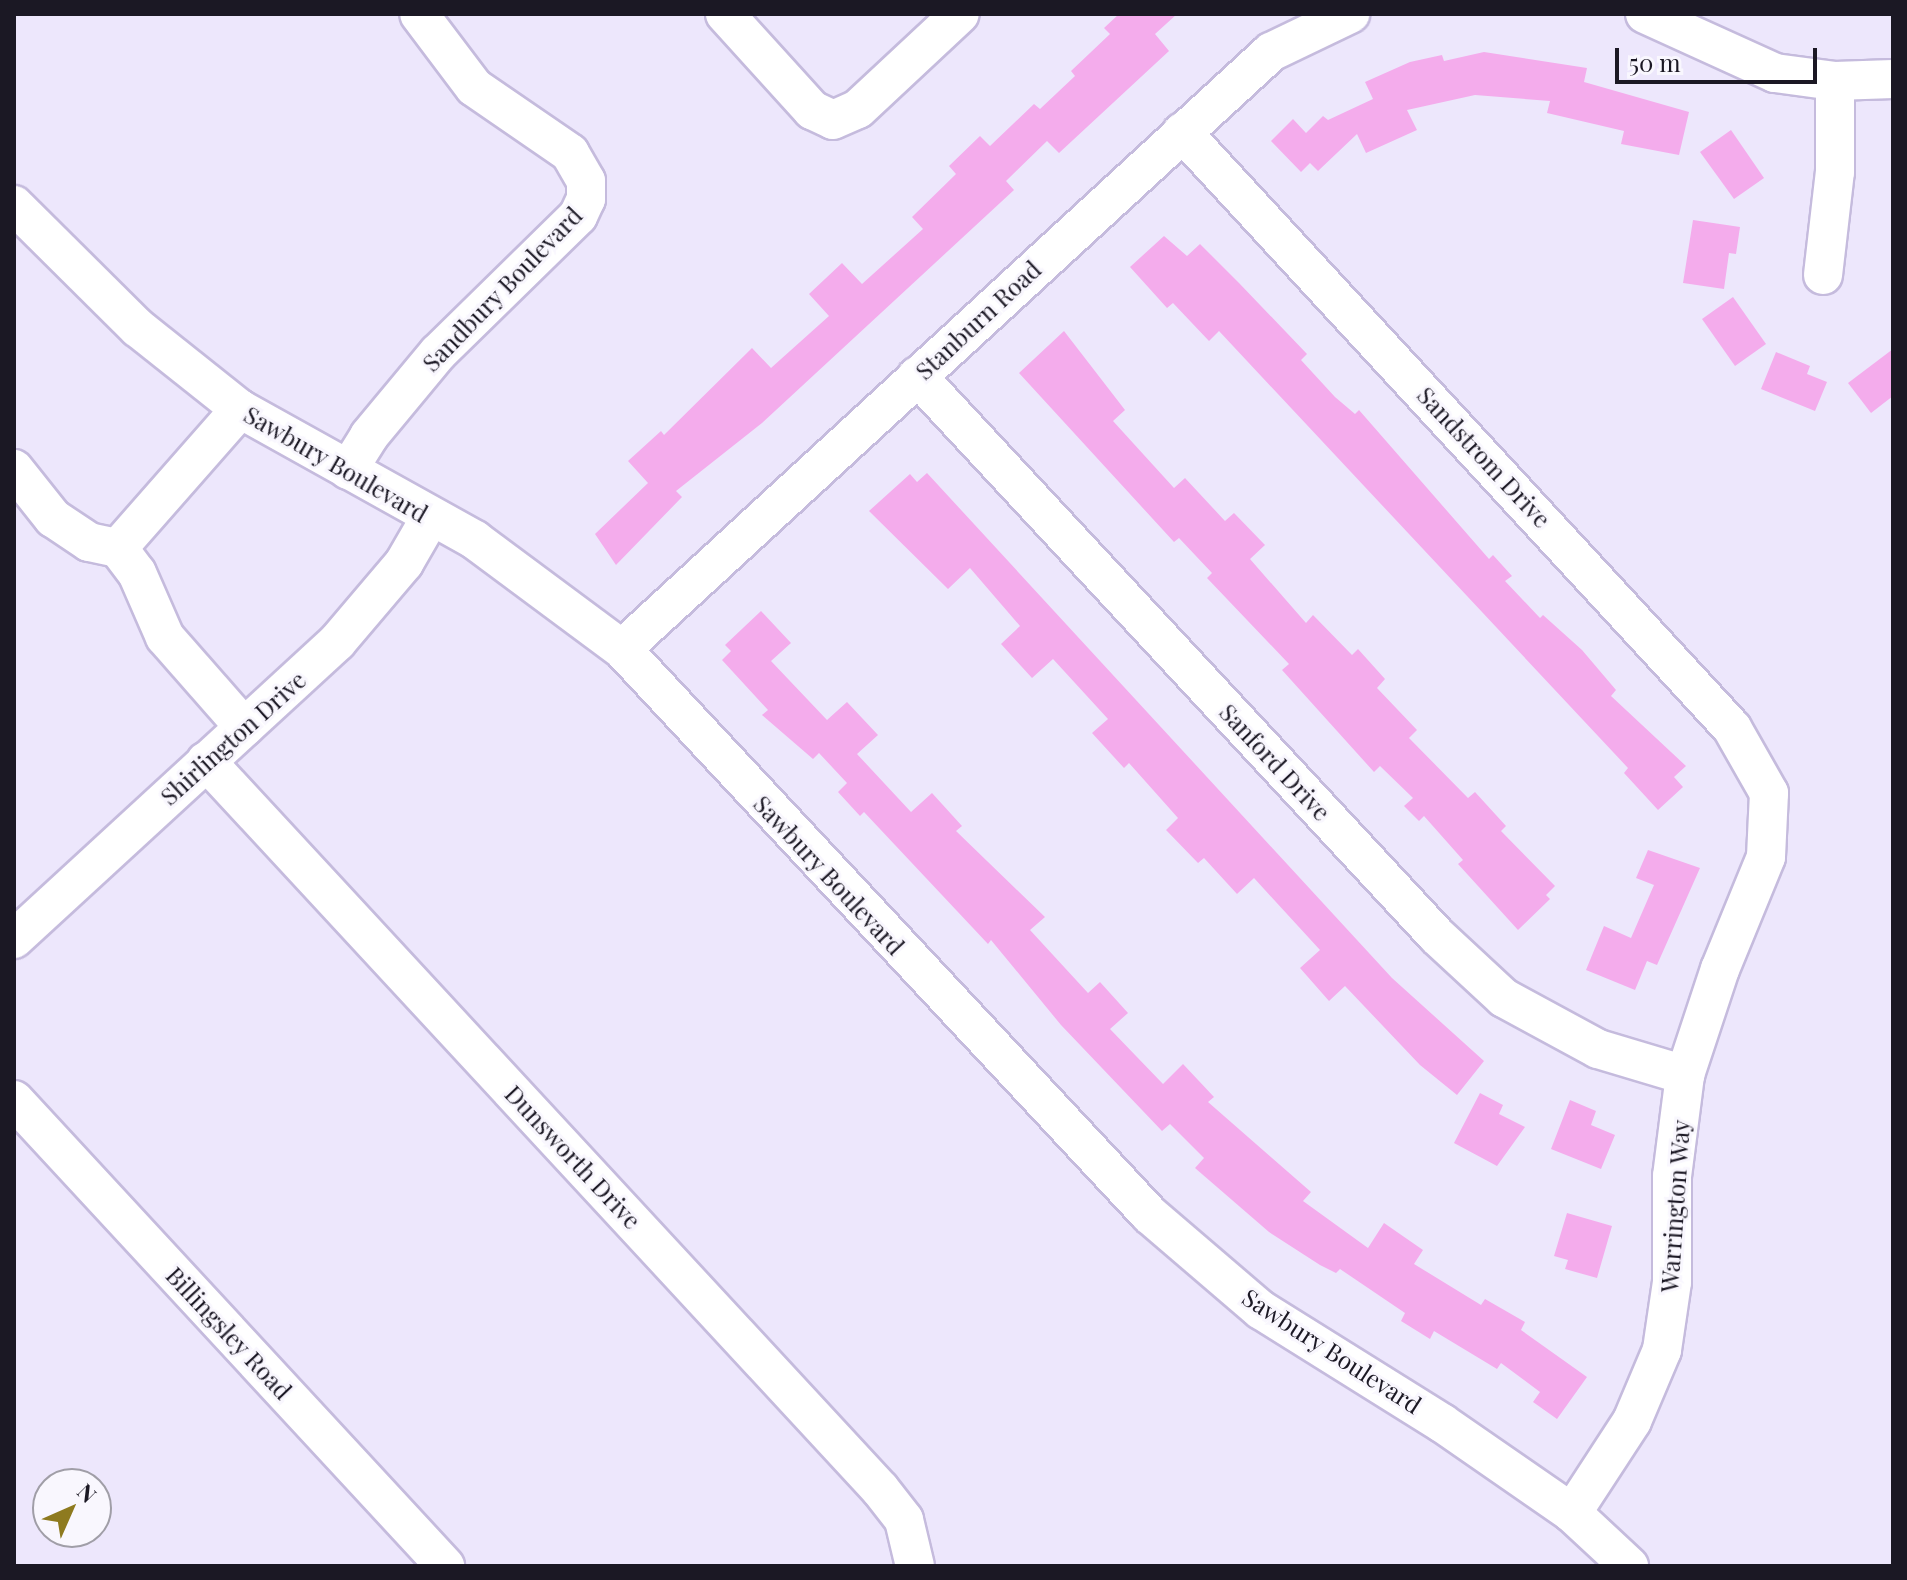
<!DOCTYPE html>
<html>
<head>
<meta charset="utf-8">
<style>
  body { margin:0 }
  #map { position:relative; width:1907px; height:1580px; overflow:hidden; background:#ede7fc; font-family:"Playfair Display",serif }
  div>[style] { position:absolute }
  .building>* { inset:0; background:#f4acec }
  .roads { filter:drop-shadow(2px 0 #c5bbdd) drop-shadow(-2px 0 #c5bbdd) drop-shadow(0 2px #c5bbdd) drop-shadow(0 -2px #c5bbdd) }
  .minor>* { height:38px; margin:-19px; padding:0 19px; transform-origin:19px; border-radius:19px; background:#fff }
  span { translate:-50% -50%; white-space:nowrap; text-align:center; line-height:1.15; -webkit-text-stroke:6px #f9f7fe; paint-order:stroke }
  .street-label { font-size:24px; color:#1b1824 }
  .frame { position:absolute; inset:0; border:16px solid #1b1824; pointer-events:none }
  .north { position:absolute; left:32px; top:1468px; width:80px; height:80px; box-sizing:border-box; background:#f9f7fe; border:2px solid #a09ea7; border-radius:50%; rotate:45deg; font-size:22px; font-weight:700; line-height:32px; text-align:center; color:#1b1824 }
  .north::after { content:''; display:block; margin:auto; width:28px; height:36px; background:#8e7a1f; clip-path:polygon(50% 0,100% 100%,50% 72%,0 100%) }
  .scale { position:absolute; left:1615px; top:48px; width:202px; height:36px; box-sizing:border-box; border:4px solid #1b1824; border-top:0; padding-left:10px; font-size:24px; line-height:28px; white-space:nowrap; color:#1b1824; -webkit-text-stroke:6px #f9f7fe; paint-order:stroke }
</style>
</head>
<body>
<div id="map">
  <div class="building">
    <div style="clip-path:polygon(1119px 14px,1177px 14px,1155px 34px,1169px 51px,1059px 153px,1047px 141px,1006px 181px,1014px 190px,762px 423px,676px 491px,682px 497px,616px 565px,595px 534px,648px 483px,628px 461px,661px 431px,664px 435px,752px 348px,771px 368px,829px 316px,809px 294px,842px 263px,862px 284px,923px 229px,912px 217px,956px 174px,949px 166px,980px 136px,990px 146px,1034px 104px,1040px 109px,1075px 76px,1071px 71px,1110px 34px,1104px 28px)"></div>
    <div style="clip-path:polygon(1484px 52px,1587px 68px,1584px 82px,1689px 112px,1679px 155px,1621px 144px,1624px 131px,1547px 113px,1550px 101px,1475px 95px,1407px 110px,1417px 130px,1366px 153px,1357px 134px,1318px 171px,1310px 163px,1301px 172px,1271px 141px,1293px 119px,1306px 133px,1323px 116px,1328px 120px,1373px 99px,1365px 82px,1410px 62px,1442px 55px,1444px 61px)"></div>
    <div style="clip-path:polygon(1731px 130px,1764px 178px,1734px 199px,1700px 152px)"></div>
    <div style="clip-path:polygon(1693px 220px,1740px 227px,1736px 254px,1729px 253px,1724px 289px,1683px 283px)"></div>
    <div style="clip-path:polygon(1164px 236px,1187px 256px,1200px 244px,1239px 283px,1307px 354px,1301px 360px,1335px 397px,1355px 414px,1359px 410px,1489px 559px,1493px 555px,1512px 576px,1505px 581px,1540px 618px,1543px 615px,1582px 650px,1616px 690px,1611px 696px,1686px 766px,1674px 777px,1683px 787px,1658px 810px,1624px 773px,1628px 768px,1219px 331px,1209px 341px,1173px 303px,1167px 308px,1130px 267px)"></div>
    <div style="clip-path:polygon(1733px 297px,1766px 344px,1735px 366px,1702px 319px)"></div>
    <div style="clip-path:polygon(1064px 331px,1125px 410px,1113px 421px,1174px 488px,1185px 478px,1225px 521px,1234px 513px,1265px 545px,1250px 559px,1306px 623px,1313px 615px,1352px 655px,1358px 649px,1385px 679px,1377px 688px,1417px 730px,1409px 738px,1468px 798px,1475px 792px,1506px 826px,1501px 831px,1555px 886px,1546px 895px,1550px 899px,1518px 930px,1458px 864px,1463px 860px,1424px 816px,1419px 821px,1404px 806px,1413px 798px,1380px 766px,1374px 772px,1282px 670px,1289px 664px,1207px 578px,1212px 573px,1179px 538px,1174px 542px,1019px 373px)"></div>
    <div style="clip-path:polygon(1893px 349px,1893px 396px,1871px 413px,1848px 383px)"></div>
    <div style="clip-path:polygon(1776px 352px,1810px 366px,1807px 374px,1827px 382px,1815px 411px,1761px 389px)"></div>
    <div style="clip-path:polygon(927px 473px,1392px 978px,1484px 1061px,1457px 1095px,1420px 1065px,1345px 986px,1329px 1001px,1300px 968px,1320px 950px,1254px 878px,1237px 894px,1204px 858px,1198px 863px,1166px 830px,1178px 818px,1129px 763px,1124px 768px,1092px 733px,1108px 719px,1053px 659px,1032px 678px,1001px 644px,1020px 626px,970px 568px,948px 589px,869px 511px,910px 474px,917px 482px)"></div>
    <div style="clip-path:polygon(761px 611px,791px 643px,771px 661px,827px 720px,847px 702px,878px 735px,857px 754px,911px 812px,932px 793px,962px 826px,956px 831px,1045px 917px,1030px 930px,1088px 993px,1100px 982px,1128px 1013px,1110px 1029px,1163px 1084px,1183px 1064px,1214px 1097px,1208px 1102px,1311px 1192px,1303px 1201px,1368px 1248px,1384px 1223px,1423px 1250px,1414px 1264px,1481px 1305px,1485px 1299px,1525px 1322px,1521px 1330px,1587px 1377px,1557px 1419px,1533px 1402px,1540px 1392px,1501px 1363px,1497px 1369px,1434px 1331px,1430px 1339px,1401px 1321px,1405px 1313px,1340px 1269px,1336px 1273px,1320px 1265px,1269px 1232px,1195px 1168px,1204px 1158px,1170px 1124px,1162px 1131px,1061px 1025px,991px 940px,988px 944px,864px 812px,860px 816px,838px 792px,847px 783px,819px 753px,813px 759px,762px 715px,768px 710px,722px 660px,731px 651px,725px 645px)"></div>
    <div style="clip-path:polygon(1648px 850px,1700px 868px,1657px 965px,1647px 961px,1635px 990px,1586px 970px,1604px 926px,1631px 938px,1654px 885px,1636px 878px)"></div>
    <div style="clip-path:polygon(1480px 1093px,1503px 1105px,1499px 1114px,1525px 1127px,1497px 1166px,1454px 1143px)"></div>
    <div style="clip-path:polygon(1570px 1100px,1596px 1111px,1591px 1125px,1615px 1135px,1601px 1169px,1551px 1149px)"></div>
    <div style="clip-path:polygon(1567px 1213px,1612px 1226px,1597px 1278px,1565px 1269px,1568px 1260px,1554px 1256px)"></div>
  </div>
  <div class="roads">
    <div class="minor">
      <div style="left:725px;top:14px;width:130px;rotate:47.8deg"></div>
      <div style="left:812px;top:110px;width:23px;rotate:25deg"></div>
      <div style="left:833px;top:120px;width:27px;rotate:-24deg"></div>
      <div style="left:858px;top:109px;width:139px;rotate:-43deg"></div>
      <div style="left:1645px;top:14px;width:143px;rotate:24.4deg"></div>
      <div style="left:1775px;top:73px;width:61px;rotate:7.6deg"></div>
      <div style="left:1835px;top:81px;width:58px;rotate:-2deg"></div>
      <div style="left:1182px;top:132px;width:811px;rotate:47.3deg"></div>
      <div style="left:1732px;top:728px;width:75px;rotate:60.4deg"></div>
      <div style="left:1769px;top:793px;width:64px;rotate:92.7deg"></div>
      <div style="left:1766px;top:857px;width:121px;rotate:112.3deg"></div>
      <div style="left:1720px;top:969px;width:112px;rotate:108.3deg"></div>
      <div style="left:1685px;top:1075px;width:102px;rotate:97.3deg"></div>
      <div style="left:1672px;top:1176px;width:106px;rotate:90deg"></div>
      <div style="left:1672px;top:1282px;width:69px;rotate:98.4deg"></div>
      <div style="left:1662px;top:1350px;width:77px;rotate:112.9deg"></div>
      <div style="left:1632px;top:1421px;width:110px;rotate:123.1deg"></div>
      <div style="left:14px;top:205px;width:175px;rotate:44.8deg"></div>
      <div style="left:138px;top:328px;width:130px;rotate:38.5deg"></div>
      <div style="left:240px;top:409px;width:269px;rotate:29.1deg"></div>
      <div style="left:475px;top:540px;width:183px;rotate:36.6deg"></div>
      <div style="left:622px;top:649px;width:774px;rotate:46.99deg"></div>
      <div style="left:1150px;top:1215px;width:146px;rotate:40.6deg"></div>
      <div style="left:1261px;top:1310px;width:213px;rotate:32deg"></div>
      <div style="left:1442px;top:1423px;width:158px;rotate:34.7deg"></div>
      <div style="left:1572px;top:1513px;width:78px;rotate:42.9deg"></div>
      <div style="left:1823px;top:275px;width:104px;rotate:-83.4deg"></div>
      <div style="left:1835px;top:172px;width:91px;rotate:-90deg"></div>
      <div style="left:917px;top:376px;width:764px;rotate:47.12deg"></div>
      <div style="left:1437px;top:936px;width:91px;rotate:42.8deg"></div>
      <div style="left:1504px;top:998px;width:107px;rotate:28.5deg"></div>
      <div style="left:1598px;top:1049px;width:91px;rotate:16.6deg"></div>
      <div style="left:14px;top:469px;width:63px;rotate:51.5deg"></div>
      <div style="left:53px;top:518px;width:43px;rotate:33.7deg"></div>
      <div style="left:89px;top:542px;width:30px;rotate:12deg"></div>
      <div style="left:118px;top:548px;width:31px;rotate:53deg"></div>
      <div style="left:137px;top:573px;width:70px;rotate:66.4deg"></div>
      <div style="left:165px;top:637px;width:120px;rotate:48.7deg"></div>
      <div style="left:348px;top:470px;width:40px;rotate:-58deg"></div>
      <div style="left:369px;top:436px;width:108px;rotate:-50.3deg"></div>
      <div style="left:438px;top:353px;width:196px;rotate:-44.4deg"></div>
      <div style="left:578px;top:216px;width:19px;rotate:-65deg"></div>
      <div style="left:586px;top:199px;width:18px;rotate:-90deg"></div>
      <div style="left:586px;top:181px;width:32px;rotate:-120deg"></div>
      <div style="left:570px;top:153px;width:116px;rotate:-145.5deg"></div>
      <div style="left:474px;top:87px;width:91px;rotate:-127deg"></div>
      <div style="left:118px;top:548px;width:185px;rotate:-48.7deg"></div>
      <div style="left:622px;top:649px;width:882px;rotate:-42.61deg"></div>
      <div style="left:1271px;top:52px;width:88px;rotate:-25.7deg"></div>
      <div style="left:206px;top:761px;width:992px;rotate:47.21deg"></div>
      <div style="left:880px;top:1489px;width:39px;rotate:52deg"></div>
      <div style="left:904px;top:1520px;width:47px;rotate:76.6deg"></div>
      <div style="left:14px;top:939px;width:439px;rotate:-42.6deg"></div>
      <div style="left:337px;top:642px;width:104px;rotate:-49.7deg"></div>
      <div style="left:404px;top:563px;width:52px;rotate:-60deg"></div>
      <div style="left:14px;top:1100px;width:635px;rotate:47.23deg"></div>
    </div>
  </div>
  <div class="street-label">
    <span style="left:502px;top:289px;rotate:-46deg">Sandbury Boulevard</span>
    <span style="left:978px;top:320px;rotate:-43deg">Stanburn Road</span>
    <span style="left:1484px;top:457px;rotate:47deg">Sandstrom Drive</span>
    <span style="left:336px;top:464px;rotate:30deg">Sawbury Boulevard</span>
    <span style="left:233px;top:738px;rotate:-42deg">Shirlington Drive</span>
    <span style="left:1275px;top:762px;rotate:47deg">Sanford Drive</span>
    <span style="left:829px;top:875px;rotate:47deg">Sawbury Boulevard</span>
    <span style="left:573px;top:1157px;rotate:47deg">Dunsworth Drive</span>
    <span style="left:1675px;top:1206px;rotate:-86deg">Warrington Way</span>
    <span style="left:229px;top:1333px;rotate:47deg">Billingsley Road</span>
    <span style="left:1332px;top:1351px;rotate:33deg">Sawbury Boulevard</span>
  </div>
  <div class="frame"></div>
  <div class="north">N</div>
  <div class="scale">50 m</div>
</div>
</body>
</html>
